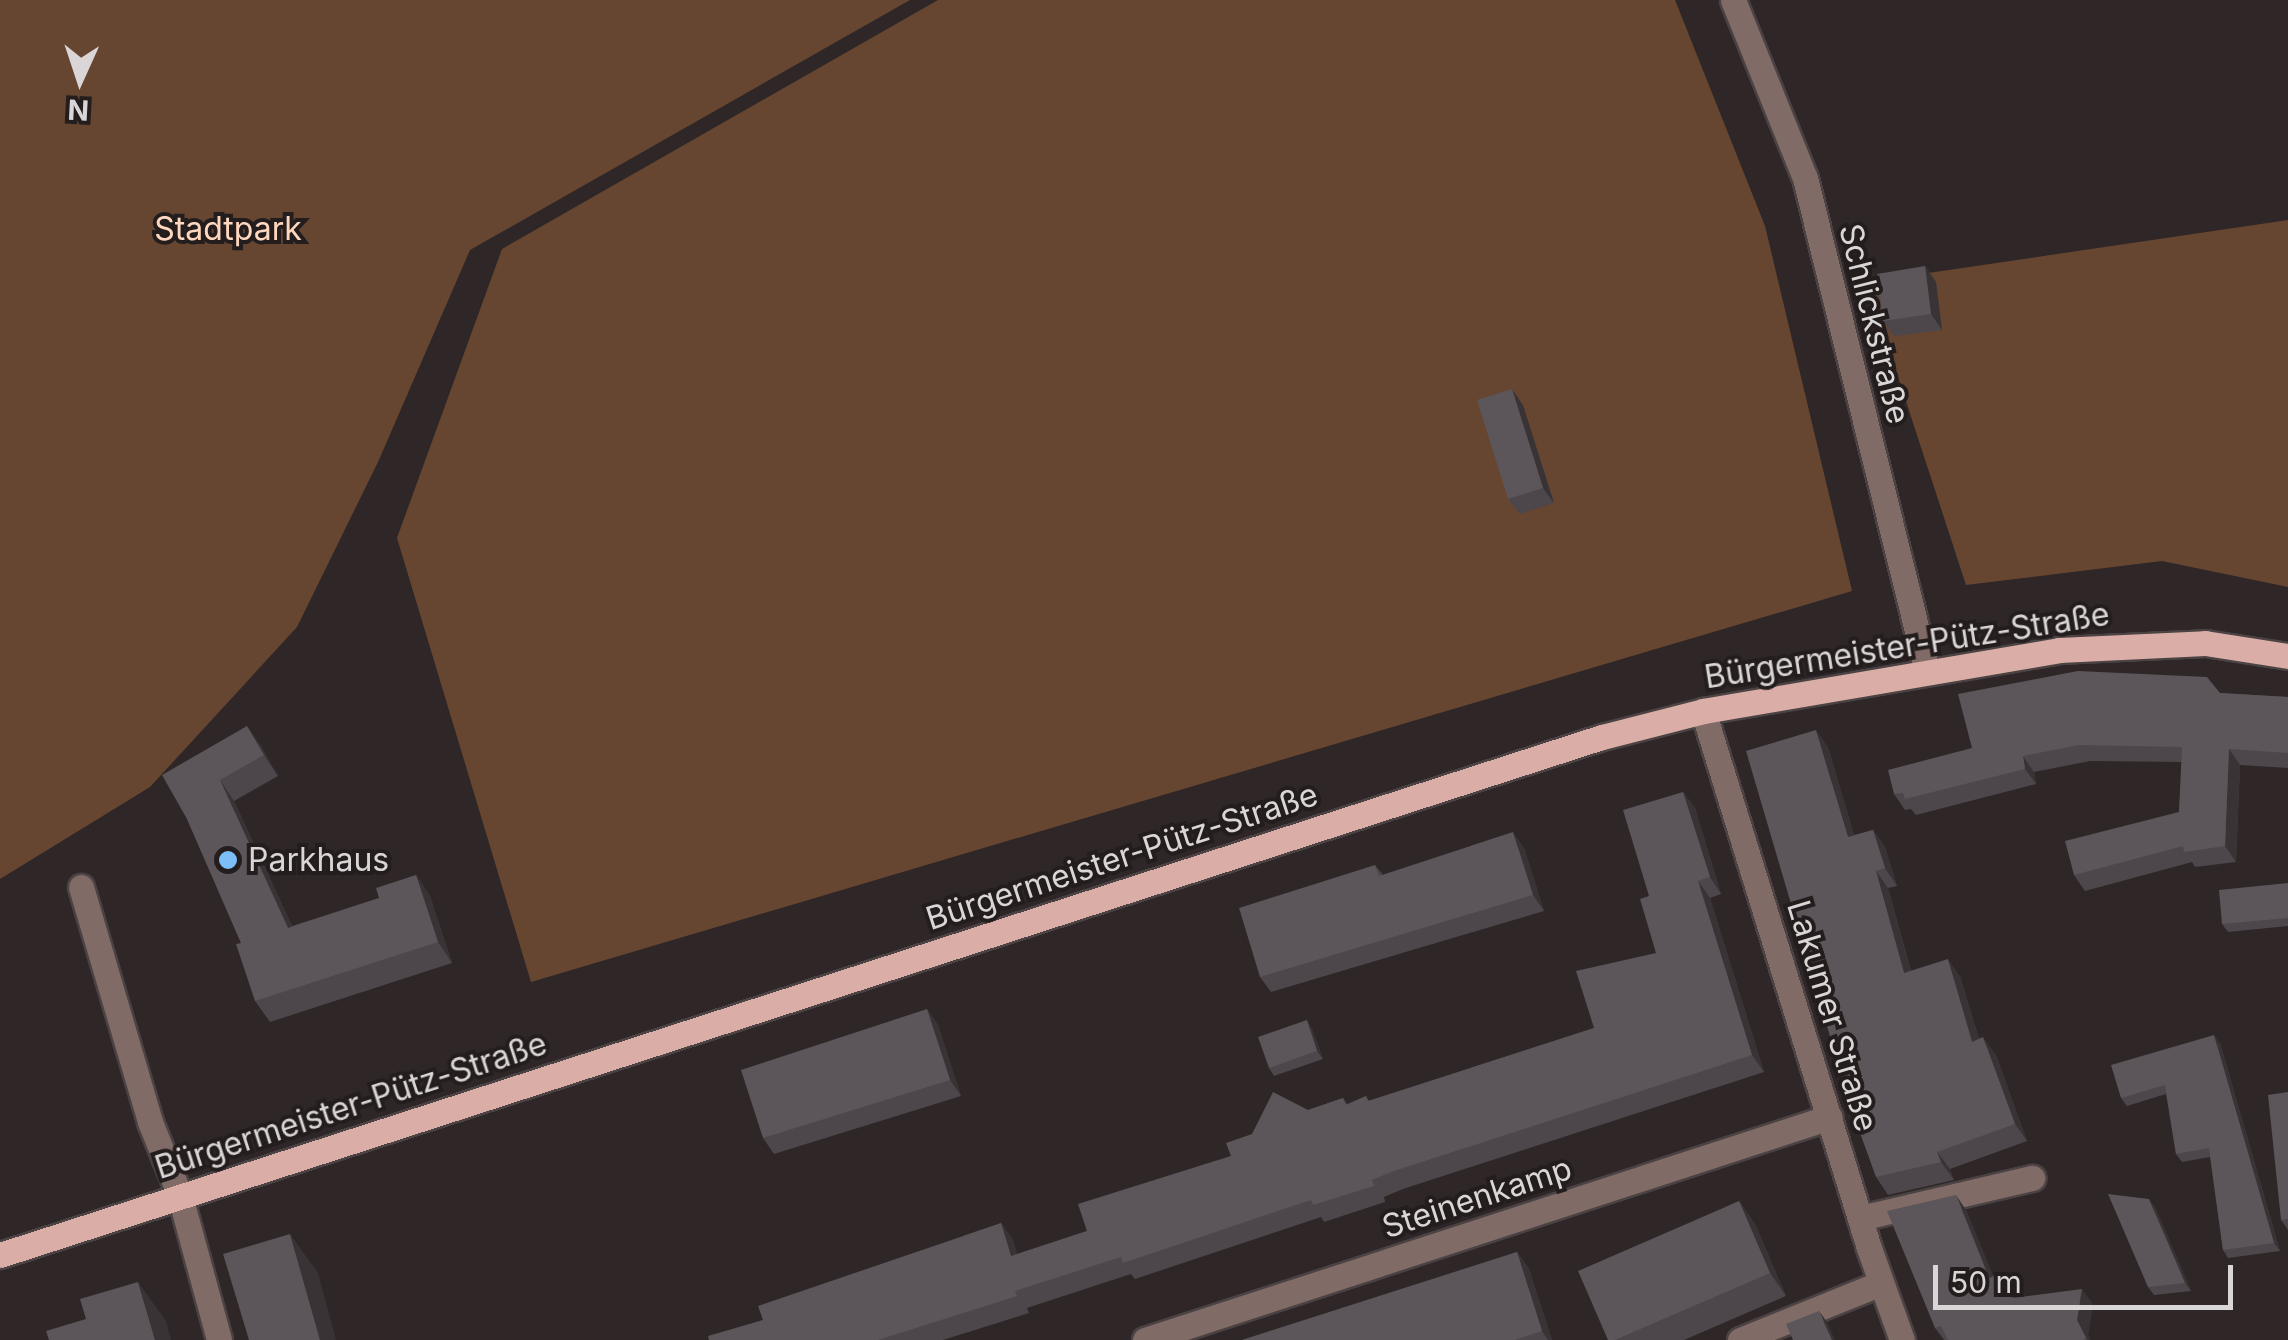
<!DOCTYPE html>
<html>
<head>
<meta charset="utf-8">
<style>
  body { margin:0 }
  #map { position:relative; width:2288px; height:1340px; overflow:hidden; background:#2e2627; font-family:Inter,sans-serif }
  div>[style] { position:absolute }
  .green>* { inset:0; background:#674631 }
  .roads { filter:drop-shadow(2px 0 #4a4243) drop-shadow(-2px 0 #4a4243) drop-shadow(0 2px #4a4243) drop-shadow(0 -2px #4a4243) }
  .minor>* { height:25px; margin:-12.5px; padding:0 12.5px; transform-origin:12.5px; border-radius:12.5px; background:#816b67 }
  .major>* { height:25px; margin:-12.5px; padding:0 12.5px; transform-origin:12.5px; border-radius:12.5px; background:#daaea6 }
  .wall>* { inset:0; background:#4d464a }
  .shaded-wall>* { inset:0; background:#3a3335 }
  .building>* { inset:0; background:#5c5559 }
  .dots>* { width:28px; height:28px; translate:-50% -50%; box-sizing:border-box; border:5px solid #241d1e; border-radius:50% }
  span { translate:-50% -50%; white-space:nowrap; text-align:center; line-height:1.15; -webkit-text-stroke:8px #241d1e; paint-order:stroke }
  .park-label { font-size:32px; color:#fed7be }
  .street-label { font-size:32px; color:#dad5d6 }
  .poi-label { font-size:32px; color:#dad5d6 }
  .left { translate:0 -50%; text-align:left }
  .north { position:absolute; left:30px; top:30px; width:100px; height:100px; -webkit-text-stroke:8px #241d1e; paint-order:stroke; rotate:183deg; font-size:28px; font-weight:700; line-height:40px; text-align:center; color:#dad5d6 }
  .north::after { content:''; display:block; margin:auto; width:35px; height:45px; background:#dad5d6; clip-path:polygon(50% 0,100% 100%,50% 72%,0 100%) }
  .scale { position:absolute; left:1933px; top:1265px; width:300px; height:45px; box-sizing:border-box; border:5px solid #dad5d6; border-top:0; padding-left:12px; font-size:30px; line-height:35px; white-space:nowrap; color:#dad5d6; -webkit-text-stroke:8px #241d1e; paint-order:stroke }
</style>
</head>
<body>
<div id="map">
  <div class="green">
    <div style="clip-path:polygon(0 0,910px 0,470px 250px,378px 462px,297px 627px,150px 787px,0 879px)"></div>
    <div style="clip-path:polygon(938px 0,1675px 0,1765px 226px,1852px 591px,531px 982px,397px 538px,502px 249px)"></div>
    <div style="clip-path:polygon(2288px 220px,2288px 587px,2162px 561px,1966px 585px,1867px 282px)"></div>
  </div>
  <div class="roads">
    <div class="minor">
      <div style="left:1733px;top:0;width:192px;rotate:68deg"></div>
      <div style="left:1805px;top:178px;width:508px;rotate:76.1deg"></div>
      <div style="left:1703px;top:711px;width:562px;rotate:72.82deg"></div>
      <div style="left:1869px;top:1248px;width:98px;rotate:70.3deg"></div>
      <div style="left:81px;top:887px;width:245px;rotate:73.6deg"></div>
      <div style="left:150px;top:1122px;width:80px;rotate:67.9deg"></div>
      <div style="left:180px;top:1196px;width:149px;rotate:74.8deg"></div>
      <div style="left:1860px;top:1218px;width:177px;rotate:-13.1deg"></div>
      <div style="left:1145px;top:1340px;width:720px;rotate:-18.03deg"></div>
      <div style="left:1740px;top:1340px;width:152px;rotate:-22deg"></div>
    </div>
    <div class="major">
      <div style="left:0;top:1255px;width:1684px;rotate:-17.92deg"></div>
      <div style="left:1602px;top:737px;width:104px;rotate:-14.4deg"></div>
      <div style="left:1703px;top:711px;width:361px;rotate:-9.7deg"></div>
      <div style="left:2059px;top:650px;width:146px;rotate:-2.7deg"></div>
      <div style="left:2205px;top:643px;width:84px;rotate:8.9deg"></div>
    </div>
  </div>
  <div class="wall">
    <div style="clip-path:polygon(1925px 266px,1936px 282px,1942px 330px,1894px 336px,1883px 321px)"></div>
    <div style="clip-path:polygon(1523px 405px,1554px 503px,1520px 514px,1508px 499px)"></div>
    <div style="clip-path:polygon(2220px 693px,2288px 697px,2288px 768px,2240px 765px,2236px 862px,2195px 867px,2192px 862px,2085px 891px,2074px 875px,2179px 812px,2182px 762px,2090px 761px,2034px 772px,2036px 784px,1916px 815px,1911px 809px,1905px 810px,1894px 794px)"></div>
    <div style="clip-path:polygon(247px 726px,278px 776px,234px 801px,292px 926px,379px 898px,416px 875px,430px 896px,452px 963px,270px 1022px,255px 1001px,241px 943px,187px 819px)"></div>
    <div style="clip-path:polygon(1828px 747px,1854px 835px,1873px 830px,1885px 847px,1897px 886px,1888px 888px,1911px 971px,1960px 976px,1979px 1039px,1996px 1055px,2027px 1141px,1950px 1169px,1954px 1180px,1888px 1195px,1876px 1177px)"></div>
    <div style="clip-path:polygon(1683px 792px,1695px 808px,1721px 894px,1710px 898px,1764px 1072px,1403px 1189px,1384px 1197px,1385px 1202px,1324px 1222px,1321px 1217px,1135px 1279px,1131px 1274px,1027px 1308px,1029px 1313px,943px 1340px,709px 1340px,763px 1320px,1001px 1223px,1013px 1240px,1017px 1254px,1087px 1231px,1231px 1156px,1252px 1134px,1308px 1110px,1343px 1098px,1347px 1104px,1366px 1096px,1369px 1101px,1594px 1028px,1656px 953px,1649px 896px)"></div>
    <div style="clip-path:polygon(1524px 848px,1544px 911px,1271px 992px,1260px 977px,1375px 865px,1383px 875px)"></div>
    <div style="clip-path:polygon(2288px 883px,2288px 926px,2228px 932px,2222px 924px)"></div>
    <div style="clip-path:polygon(927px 1009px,938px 1025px,961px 1096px,774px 1154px,763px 1138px)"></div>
    <div style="clip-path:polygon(1312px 1029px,1323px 1059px,1274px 1076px,1269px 1068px)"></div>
    <div style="clip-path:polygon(2220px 1043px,2280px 1251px,2228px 1258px,2223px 1250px,2210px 1157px,2182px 1162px,2176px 1154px,2166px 1094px,2127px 1106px,2121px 1098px)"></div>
    <div style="clip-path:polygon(2288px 1092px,2288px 1230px,2281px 1220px)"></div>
    <div style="clip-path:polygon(1739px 1201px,1755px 1224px,1786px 1296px,1684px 1340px,1608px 1340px)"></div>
    <div style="clip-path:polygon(2155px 1207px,2191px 1291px,2154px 1295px,2148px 1287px)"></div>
    <div style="clip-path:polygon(1966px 1210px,1993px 1276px,2002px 1273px,2012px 1287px,2017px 1298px,2093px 1304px,2088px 1335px,2090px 1340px,1944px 1340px,1935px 1328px)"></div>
    <div style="clip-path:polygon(1517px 1252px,1529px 1269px,1552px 1340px,1242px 1340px)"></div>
  </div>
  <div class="shaded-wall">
    <div style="clip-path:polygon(1925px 266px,1936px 282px,1942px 330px,1931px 314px)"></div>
    <div style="clip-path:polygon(1512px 389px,1523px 405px,1554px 503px,1543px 488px)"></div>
    <div style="clip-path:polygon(247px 726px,262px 747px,278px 776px,264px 755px)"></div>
    <div style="clip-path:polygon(1816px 730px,1828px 747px,1860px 854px,1848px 837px)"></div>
    <div style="clip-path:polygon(2229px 749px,2240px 765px,2236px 862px,2225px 846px)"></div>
    <div style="clip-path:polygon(2023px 756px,2034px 772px,2036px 784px,2025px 769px)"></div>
    <div style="clip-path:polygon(220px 780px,234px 801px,302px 948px,288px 928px)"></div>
    <div style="clip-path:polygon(1683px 792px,1695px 808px,1721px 894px,1710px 877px)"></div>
    <div style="clip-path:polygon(1873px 830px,1885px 847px,1897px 886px,1885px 868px)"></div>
    <div style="clip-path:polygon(1513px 832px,1524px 848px,1544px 911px,1533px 895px)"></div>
    <div style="clip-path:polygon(1876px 871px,1888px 888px,1916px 991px,1904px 973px)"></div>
    <div style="clip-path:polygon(416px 875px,430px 896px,452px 963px,438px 942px)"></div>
    <div style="clip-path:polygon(1698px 881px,1710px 898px,1764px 1072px,1752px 1055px)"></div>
    <div style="clip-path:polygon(1948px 959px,1960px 976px,1985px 1059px,1972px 1042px)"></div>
    <div style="clip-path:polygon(927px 1009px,938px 1025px,961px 1096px,950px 1080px)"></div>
    <div style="clip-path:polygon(1307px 1020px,1312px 1029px,1323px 1059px,1317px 1051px)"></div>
    <div style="clip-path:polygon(2214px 1035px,2220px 1043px,2280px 1251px,2274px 1243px)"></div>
    <div style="clip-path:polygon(1983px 1037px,1996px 1055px,2027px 1141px,2015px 1124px)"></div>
    <div style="clip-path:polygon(1937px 1152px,1950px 1169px,1954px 1180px,1941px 1162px)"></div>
    <div style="clip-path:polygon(1956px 1195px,1966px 1210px,2000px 1293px,1989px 1278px)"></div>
    <div style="clip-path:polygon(2149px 1199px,2155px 1207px,2191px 1291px,2185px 1283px)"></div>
    <div style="clip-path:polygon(1739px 1201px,1755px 1224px,1786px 1296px,1770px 1273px)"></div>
    <div style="clip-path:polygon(1001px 1223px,1013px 1240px,1023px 1273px,1011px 1256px)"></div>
    <div style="clip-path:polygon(290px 1234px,318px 1273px,336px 1340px,320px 1340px)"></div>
    <div style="clip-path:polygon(1517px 1252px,1529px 1269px,1552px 1340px,1548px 1340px,1542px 1331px)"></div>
    <div style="clip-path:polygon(2002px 1273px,2012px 1287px,2023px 1313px,2013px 1298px)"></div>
    <div style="clip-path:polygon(138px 1282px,166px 1321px,171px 1340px,155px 1340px)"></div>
    <div style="clip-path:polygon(2082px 1289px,2093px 1304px,2088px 1335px,2090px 1340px,2087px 1340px,2077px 1320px)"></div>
    <div style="clip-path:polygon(1819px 1311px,1827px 1322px,1835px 1340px,1832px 1340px)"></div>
  </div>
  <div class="building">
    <div style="clip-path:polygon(1925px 266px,1931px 314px,1883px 321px,1877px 274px)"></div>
    <div style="clip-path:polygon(1512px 389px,1543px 488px,1508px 499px,1477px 400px)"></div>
    <div style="clip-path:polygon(2078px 671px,2207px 677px,2220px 693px,2288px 697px,2288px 753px,2229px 749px,2225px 846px,2184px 852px,2183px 846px,2074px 875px,2065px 841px,2179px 812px,2182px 747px,2079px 745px,2023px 756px,2025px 769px,1905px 799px,1903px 793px,1894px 794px,1888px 770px,1972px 748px,1958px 694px)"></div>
    <div style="clip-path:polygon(247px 726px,264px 755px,220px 780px,288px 928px,379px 898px,376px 888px,416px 875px,438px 942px,255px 1001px,236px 944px,241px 943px,187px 819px,162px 775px)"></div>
    <div style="clip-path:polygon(1816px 730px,1848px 837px,1873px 830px,1885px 868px,1876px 871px,1904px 973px,1948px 959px,1972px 1042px,1983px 1037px,2015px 1124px,1937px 1152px,1941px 1162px,1876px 1177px,1852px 1111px,1746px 751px)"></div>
    <div style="clip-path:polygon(1683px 792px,1710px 877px,1698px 881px,1752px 1055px,1391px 1172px,1372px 1180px,1374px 1186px,1313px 1205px,1311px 1200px,1123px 1263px,1121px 1257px,1015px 1291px,1017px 1296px,878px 1340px,709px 1340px,708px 1336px,763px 1320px,758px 1306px,1001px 1223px,1011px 1256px,1087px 1231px,1078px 1204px,1231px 1156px,1226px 1143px,1252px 1134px,1273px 1092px,1308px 1110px,1343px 1098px,1346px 1105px,1366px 1096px,1368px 1101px,1594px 1028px,1576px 971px,1656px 953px,1640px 899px,1649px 896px,1623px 810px)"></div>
    <div style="clip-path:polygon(1513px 832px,1533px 895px,1260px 977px,1239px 908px,1375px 865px,1379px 876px)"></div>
    <div style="clip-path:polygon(2288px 883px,2288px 918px,2222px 924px,2219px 890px)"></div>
    <div style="clip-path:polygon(927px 1009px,950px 1080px,763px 1138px,741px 1070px)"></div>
    <div style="clip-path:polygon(1307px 1020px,1317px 1051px,1269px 1068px,1258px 1037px)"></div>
    <div style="clip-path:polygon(2214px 1035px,2274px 1243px,2223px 1250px,2209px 1148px,2176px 1154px,2165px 1085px,2121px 1098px,2111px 1065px)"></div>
    <div style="clip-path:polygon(2288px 1092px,2288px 1219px,2281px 1220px,2268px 1095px)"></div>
    <div style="clip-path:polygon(2108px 1194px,2149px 1199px,2185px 1283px,2148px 1287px)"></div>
    <div style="clip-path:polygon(1956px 1195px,1989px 1278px,2002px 1273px,2013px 1298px,2082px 1289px,2077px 1320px,2086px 1338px,2083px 1340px,1948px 1340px,1941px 1326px,1935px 1328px,1887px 1211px)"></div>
    <div style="clip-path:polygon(1739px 1201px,1770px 1273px,1615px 1340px,1608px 1340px,1578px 1271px)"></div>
    <div style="clip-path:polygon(290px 1234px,320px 1340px,249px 1340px,223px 1254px)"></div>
    <div style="clip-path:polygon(1517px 1252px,1542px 1331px,1515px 1340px,1242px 1340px)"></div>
    <div style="clip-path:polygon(138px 1282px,155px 1340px,49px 1340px,46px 1331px,86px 1319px,80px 1299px)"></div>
    <div style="clip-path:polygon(1819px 1311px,1832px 1340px,1793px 1340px,1786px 1324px)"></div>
  </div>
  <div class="dots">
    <div style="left:228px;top:860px;background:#7bbef8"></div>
  </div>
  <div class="park-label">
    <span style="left:228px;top:229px">Stadtpark</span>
  </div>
  <div class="street-label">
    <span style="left:1874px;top:324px;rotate:76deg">Schlickstraße</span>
    <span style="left:1907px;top:646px;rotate:-9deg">Bürgermeister-Pütz-Straße</span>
    <span style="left:1122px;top:857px;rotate:-18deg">Bürgermeister-Pütz-Straße</span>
    <span style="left:1832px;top:1016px;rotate:73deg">Lakumer Straße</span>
    <span style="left:351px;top:1106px;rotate:-18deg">Bürgermeister-Pütz-Straße</span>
    <span style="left:1477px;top:1198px;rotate:-18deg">Steinenkamp</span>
  </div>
  <div class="poi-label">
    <span class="left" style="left:248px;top:860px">Parkhaus</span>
  </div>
  <div class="north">N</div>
  <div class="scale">50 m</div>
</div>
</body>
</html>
